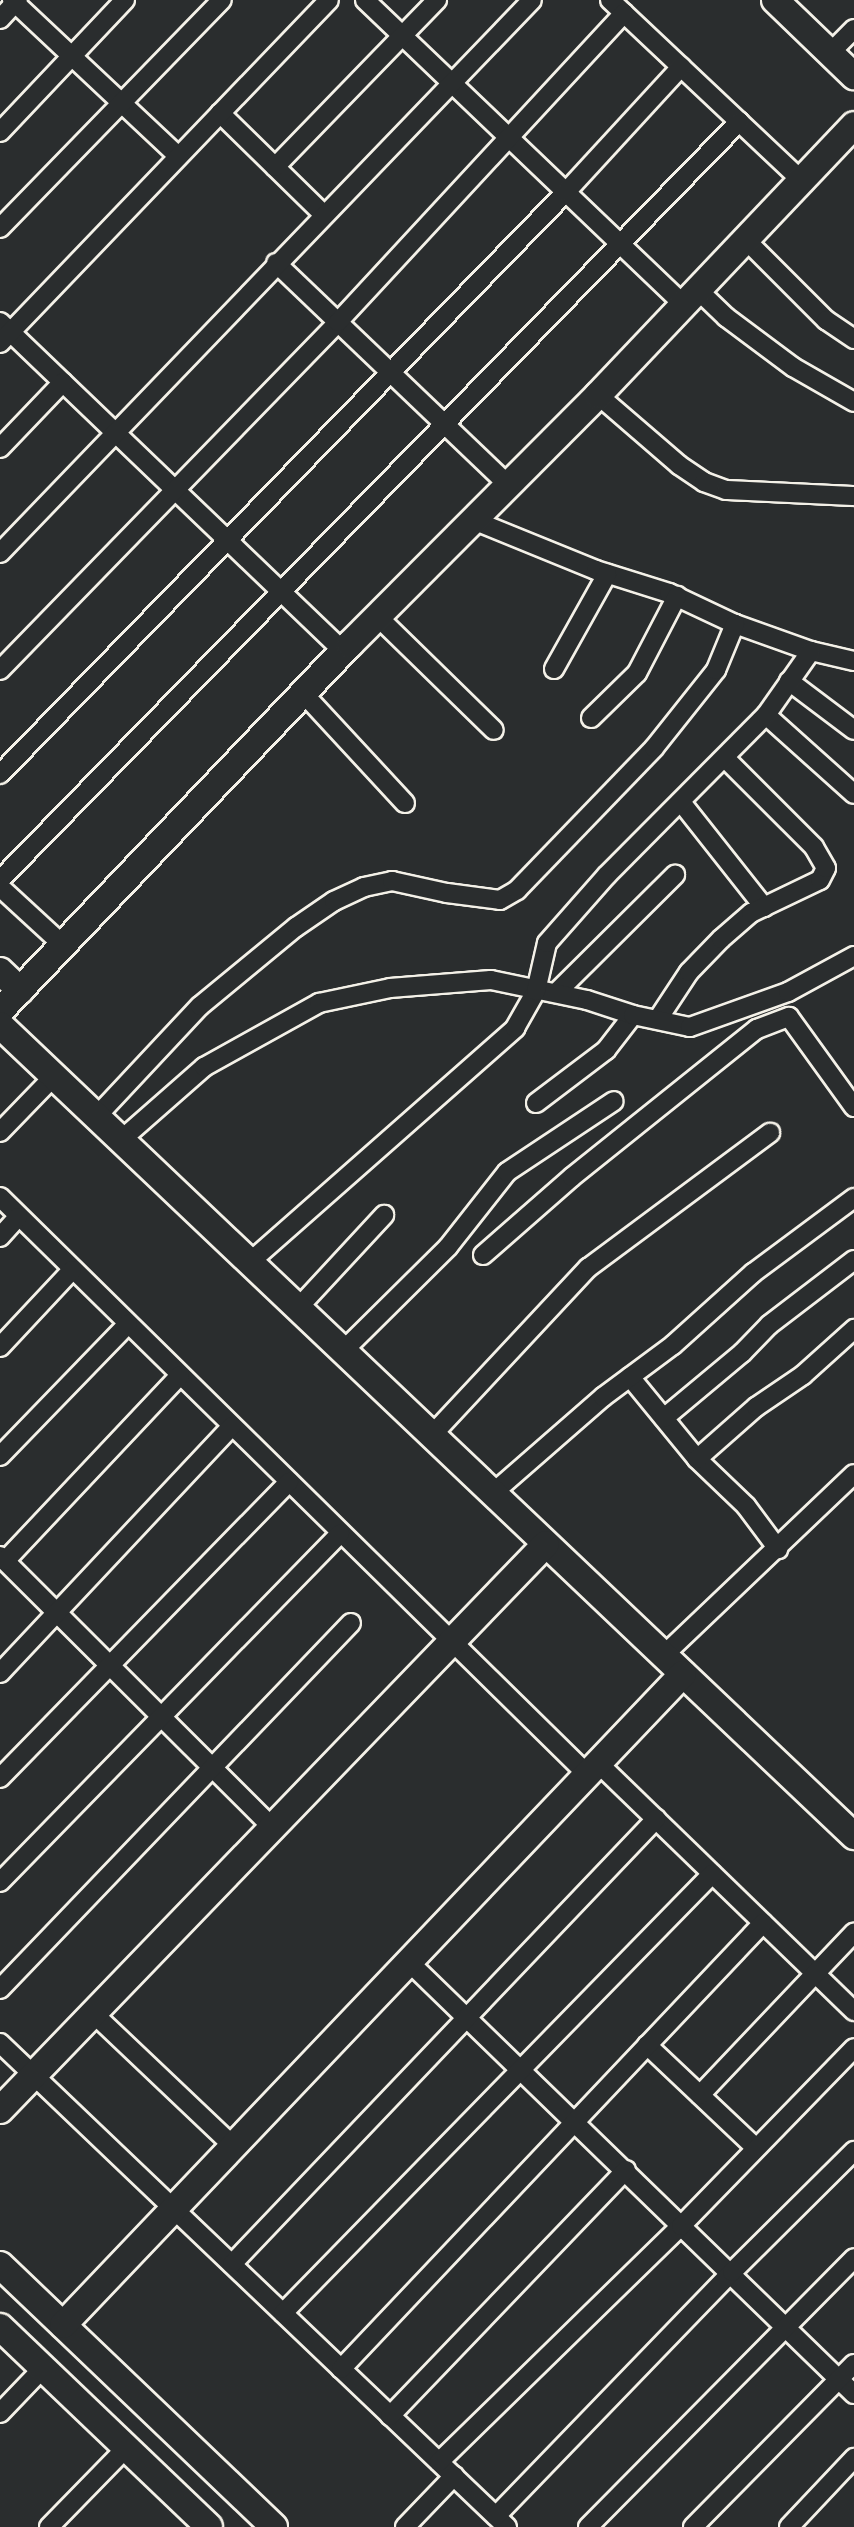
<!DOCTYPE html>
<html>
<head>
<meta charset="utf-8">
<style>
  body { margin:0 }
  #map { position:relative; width:854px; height:2527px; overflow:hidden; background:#2a2d2e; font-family:Kalam,sans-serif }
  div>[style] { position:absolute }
  .roads { filter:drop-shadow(2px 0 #f4f1e8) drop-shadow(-2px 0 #f4f1e8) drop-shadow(0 2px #f4f1e8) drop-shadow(0 -2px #f4f1e8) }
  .street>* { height:18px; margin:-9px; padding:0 9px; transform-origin:9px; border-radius:9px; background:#2a2d2e }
  .secondary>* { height:26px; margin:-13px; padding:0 13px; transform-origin:13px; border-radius:13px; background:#2a2d2e }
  span { translate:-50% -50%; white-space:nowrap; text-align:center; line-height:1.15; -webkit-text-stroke:7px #2a2d2e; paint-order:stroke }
</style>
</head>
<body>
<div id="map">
  <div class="roads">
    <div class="street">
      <div style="left:12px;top:0;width:226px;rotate:43.2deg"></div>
      <div style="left:365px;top:0;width:441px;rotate:43.7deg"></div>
      <div style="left:610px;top:0;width:265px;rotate:43.3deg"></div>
      <div style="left:0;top:19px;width:26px;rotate:-47deg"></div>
      <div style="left:830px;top:53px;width:34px;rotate:-45deg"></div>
      <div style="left:220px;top:113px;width:144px;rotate:44.4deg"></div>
      <div style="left:0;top:132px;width:182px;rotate:-46.6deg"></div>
      <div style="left:275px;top:167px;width:233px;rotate:-45.9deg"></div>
      <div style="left:0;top:228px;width:318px;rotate:-45.8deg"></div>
      <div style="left:745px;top:239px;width:115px;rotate:45deg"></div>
      <div style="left:826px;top:320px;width:34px;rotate:34deg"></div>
      <div style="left:276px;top:263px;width:321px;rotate:43.7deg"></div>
      <div style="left:698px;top:290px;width:39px;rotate:44deg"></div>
      <div style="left:726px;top:317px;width:84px;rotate:36.7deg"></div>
      <div style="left:793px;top:367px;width:70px;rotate:29.8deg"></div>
      <div style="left:0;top:322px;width:475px;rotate:43.8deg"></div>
      <div style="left:0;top:343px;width:475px;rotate:-46.2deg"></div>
      <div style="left:598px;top:395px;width:107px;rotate:40.8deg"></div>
      <div style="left:679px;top:465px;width:30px;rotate:34deg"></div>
      <div style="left:704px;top:482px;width:23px;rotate:20deg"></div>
      <div style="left:726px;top:490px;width:128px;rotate:2.7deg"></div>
      <div style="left:0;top:448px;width:91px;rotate:-46.3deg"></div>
      <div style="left:473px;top:520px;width:133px;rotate:22.1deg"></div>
      <div style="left:596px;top:570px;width:77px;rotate:17.5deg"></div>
      <div style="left:669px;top:593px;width:73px;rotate:25.2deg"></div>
      <div style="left:735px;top:624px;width:81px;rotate:19.6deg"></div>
      <div style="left:811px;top:651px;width:44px;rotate:13.1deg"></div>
      <div style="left:0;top:553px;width:767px;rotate:-46.11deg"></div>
      <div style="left:377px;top:616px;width:163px;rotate:44.3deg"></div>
      <div style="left:554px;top:669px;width:109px;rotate:-60.8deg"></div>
      <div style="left:0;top:670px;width:485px;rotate:-45.8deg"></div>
      <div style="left:338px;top:322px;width:421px;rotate:-47.2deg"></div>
      <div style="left:789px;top:681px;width:81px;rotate:37deg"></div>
      <div style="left:303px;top:693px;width:150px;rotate:47.2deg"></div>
      <div style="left:766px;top:715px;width:118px;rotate:41.9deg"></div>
      <div style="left:591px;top:718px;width:64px;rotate:-44.4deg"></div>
      <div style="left:637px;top:673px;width:87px;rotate:-62.5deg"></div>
      <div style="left:0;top:774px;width:812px;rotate:-45.8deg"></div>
      <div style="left:566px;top:192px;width:170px;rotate:-47.4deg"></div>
      <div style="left:681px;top:802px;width:134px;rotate:51.7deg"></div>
      <div style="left:0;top:880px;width:1059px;rotate:-45.73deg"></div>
      <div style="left:0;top:887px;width:86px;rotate:42.6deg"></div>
      <div style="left:556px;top:993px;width:168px;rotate:-44.8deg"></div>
      <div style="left:658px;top:1019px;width:56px;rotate:-56.6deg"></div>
      <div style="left:689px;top:972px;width:46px;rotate:-45.9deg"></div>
      <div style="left:721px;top:939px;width:40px;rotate:-41deg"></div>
      <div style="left:751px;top:913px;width:76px;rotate:-25.6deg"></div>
      <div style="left:820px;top:880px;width:13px;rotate:-63deg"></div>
      <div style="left:826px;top:868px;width:24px;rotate:-120deg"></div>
      <div style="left:814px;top:847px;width:126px;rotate:-135deg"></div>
      <div style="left:536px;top:1103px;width:88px;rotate:-37.1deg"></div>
      <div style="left:606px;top:1050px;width:44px;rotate:-52.4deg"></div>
      <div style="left:96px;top:1117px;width:152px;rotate:-46.9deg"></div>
      <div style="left:200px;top:1006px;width:124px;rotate:-39.5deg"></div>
      <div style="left:296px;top:927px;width:46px;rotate:-34.4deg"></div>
      <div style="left:334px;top:901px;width:33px;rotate:-25deg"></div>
      <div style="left:364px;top:887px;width:29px;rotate:-12deg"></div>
      <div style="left:392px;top:881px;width:56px;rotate:12.3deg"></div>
      <div style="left:447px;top:893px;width:53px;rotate:7.5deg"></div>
      <div style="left:500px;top:900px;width:20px;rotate:-30deg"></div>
      <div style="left:517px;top:890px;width:197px;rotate:-46deg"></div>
      <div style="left:654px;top:748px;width:100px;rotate:-51.5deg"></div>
      <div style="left:716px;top:670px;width:50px;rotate:-67.6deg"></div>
      <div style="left:0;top:1132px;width:78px;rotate:-46deg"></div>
      <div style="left:121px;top:1140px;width:111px;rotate:-41.3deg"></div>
      <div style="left:204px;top:1067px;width:132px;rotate:-29.1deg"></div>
      <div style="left:319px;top:1003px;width:73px;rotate:-11.9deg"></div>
      <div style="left:390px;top:988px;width:101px;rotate:-4.5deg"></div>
      <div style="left:491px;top:980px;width:98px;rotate:11.8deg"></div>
      <div style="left:587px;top:1000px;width:48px;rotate:18.1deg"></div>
      <div style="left:633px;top:1015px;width:58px;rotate:11.9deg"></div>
      <div style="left:690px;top:1027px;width:104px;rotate:-19.7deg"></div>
      <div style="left:788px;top:992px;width:75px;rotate:-28.6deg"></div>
      <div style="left:0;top:1197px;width:822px;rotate:44.51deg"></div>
      <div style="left:0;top:1237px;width:27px;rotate:-48deg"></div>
      <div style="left:483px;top:1255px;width:118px;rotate:-41.2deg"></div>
      <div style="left:572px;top:1177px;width:237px;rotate:-38.7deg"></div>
      <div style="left:757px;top:1029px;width:34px;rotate:-21deg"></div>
      <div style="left:789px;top:1017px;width:111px;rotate:54.2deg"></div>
      <div style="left:250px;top:1262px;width:354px;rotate:-41.4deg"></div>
      <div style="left:515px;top:1028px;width:43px;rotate:-60.4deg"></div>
      <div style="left:536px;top:991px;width:49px;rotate:-77.1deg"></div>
      <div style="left:547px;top:943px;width:91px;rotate:-48.6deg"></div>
      <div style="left:607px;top:875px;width:226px;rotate:-45.2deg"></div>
      <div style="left:766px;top:715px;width:78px;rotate:-54.9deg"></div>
      <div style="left:298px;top:1308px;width:127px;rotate:-47.2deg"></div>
      <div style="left:0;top:1347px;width:105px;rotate:-46.9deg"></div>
      <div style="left:343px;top:1351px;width:148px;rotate:-44.7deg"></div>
      <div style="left:448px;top:1247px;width:95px;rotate:-51.8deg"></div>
      <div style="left:507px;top:1172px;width:128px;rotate:-33.6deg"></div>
      <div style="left:630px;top:1377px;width:106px;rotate:50.7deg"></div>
      <div style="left:697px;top:1459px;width:68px;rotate:43.8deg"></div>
      <div style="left:746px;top:1506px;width:54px;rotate:53.3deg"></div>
      <div style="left:664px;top:1418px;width:102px;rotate:-39.8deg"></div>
      <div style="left:742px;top:1353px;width:39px;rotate:-46deg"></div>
      <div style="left:769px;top:1325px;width:107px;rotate:-37.4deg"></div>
      <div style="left:432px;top:1435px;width:229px;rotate:-47deg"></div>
      <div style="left:588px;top:1268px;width:227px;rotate:-36.6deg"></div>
      <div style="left:0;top:1456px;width:184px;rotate:-45.9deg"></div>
      <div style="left:697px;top:1459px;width:79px;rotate:-41.4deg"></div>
      <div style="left:756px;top:1407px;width:57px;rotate:-34.2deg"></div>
      <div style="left:803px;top:1375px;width:69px;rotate:-42deg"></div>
      <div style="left:493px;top:1493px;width:146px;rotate:-41.1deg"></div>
      <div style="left:603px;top:1397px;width:87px;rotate:-36.6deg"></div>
      <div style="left:673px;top:1345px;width:108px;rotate:-42deg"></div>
      <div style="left:753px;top:1273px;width:126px;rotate:-36.6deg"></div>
      <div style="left:0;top:1556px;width:384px;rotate:44.9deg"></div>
      <div style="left:5px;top:1561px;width:255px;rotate:-46.7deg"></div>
      <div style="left:664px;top:1655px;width:262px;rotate:-43.6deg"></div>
      <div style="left:0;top:1673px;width:339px;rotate:-46.8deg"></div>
      <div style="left:597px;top:1762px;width:358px;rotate:44.1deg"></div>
      <div style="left:0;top:1778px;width:414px;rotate:-45.7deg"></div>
      <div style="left:0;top:1882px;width:487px;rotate:-45.7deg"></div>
      <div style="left:407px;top:1960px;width:623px;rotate:44.15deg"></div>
      <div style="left:0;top:1989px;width:507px;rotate:-46.2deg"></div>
      <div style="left:93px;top:2013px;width:192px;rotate:43.5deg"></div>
      <div style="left:0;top:2043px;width:701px;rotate:43.67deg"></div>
      <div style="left:647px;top:2045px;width:149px;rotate:43.4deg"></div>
      <div style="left:700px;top:2095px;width:224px;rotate:-46.5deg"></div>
      <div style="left:232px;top:2264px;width:615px;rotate:-46.38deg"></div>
      <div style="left:283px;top:2313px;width:614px;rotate:-45.66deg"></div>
      <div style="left:341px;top:2369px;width:614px;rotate:-46.58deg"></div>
      <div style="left:0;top:2413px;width:62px;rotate:-46.3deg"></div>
      <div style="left:390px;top:2416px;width:341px;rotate:-46.2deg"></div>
      <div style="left:439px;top:2462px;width:338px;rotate:-44.3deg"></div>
      <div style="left:681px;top:2226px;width:248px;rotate:-45.8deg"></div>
      <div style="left:496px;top:2516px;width:339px;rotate:-46deg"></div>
      <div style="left:732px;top:2272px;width:172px;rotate:-44.8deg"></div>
      <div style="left:49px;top:2527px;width:110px;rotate:-45.7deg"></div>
      <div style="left:405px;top:2527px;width:71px;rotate:-46.1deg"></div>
      <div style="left:588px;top:2527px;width:378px;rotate:-45.3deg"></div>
      <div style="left:693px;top:2527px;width:229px;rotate:-45.4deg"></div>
      <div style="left:789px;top:2527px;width:95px;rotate:-46.7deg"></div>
    </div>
    <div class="secondary">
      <div style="left:775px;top:0;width:110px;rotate:43.9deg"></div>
      <div style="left:0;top:971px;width:28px;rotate:44deg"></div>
      <div style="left:0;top:1011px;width:507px;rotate:-46.36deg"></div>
      <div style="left:350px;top:644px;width:351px;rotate:-45.1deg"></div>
      <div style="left:598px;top:395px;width:372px;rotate:-46.5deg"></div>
      <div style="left:0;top:1025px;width:1178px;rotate:43.52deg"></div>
      <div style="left:0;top:2110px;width:786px;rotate:-46.03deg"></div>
      <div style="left:0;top:2265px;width:379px;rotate:43.7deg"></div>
      <div style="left:63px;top:2325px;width:899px;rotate:-46.4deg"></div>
      <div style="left:0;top:2327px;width:289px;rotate:43.7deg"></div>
    </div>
  </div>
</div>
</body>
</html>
